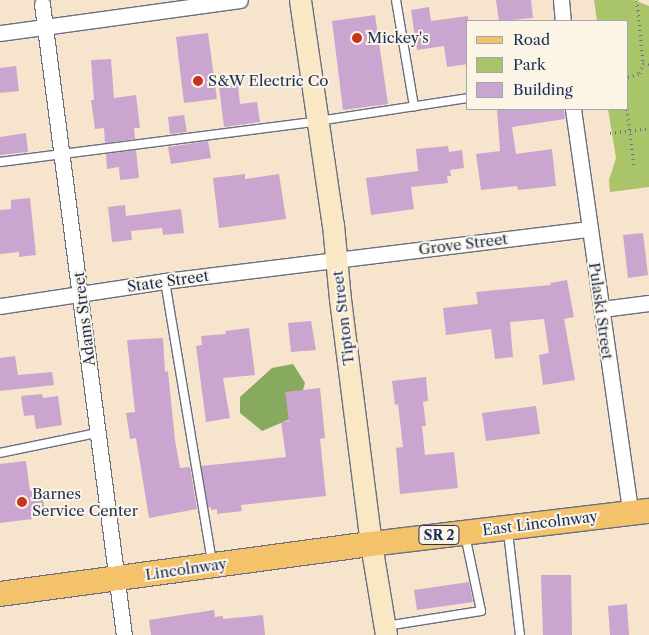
<!DOCTYPE html>
<html>
<head>
<meta charset="utf-8">
<style>
  body { margin:0 }
  #map { position:relative; width:649px; height:635px; overflow:hidden; background:#f6e5cc; font-family:"Libre Caslon Text",serif }
  div>[style] { position:absolute }
  .green>* { inset:0; background:#aac46a }
  .forest>* { inset:0; background:#87aa5e }
  .building>* { inset:0; background:#caa5cf }
  .path>* { height:3px; margin-top:-1.5px; transform-origin:0; background:repeating-linear-gradient(90deg,#686f84 0 1px,transparent 0 5px) }
  .roads { filter:drop-shadow(1px 0 #686f84) drop-shadow(-1px 0 #686f84) drop-shadow(0 1px #686f84) drop-shadow(0 -1px #686f84) }
  .lane>* { height:8px; margin:-4px; padding:0 4px; transform-origin:4px; border-radius:4px; background:#fff }
  .street>* { height:15px; margin:-7.5px; padding:0 7.5px; transform-origin:7.5px; border-radius:7.5px; background:#fff }
  .secondary>* { height:21px; margin:-10.5px; padding:0 10.5px; transform-origin:10.5px; border-radius:10.5px; background:#fae7c3 }
  .primary>* { height:24px; margin:-12px; padding:0 12px; transform-origin:12px; border-radius:12px; background:#f3c26a }
  .dots>* { width:14px; height:14px; translate:-50% -50%; box-sizing:border-box; border:2px solid #fcf5e5; border-radius:50% }
  span { translate:-50% -50%; white-space:nowrap; text-align:center; line-height:1.15; -webkit-text-stroke:4px #fcf5e5; paint-order:stroke }
  .shield-label span { padding:1px 4px; background:#fcf5e5; border:1px solid; border-radius:4px; -webkit-text-stroke-width:0 }
  .shield-label { font-size:14px; color:#1b2f5e; font-weight:700 }
  .poi-label { font-size:15px; color:#1b2f5e }
  .left { translate:0 -50%; text-align:left }
  .street-label { font-size:15px; color:#1b2f5e }
  .legend { position:absolute; left:466px; top:20px; width:162px; height:90px; box-sizing:border-box; background:#fcf5e5; border:1px solid #a2a6af; margin:0; padding:6px 9px; list-style:none; font-size:15px; color:#1b2f5e }
  .legend li { display:flex; align-items:center; gap:10px; height:25px }
  .legend b { width:25px; border:1px solid #a2a6af }
</style>
</head>
<body>
<div id="map">
  <div class="green">
    <div style="clip-path:polygon(594px 0,634px 0,649px 6px,649px 187px,610px 192px,609px 180px,616px 158px,608px 109px,628px 109px,628px 21px,597px 21px)"></div>
  </div>
  <div class="forest">
    <div style="clip-path:polygon(293px 364px,305px 383px,295px 417px,262px 431px,240px 413px,240px 397px,272px 368px)"></div>
  </div>
  <div class="building">
    <div style="clip-path:polygon(496px 0,531px 0,533px 18px,499px 21px)"></div>
    <div style="clip-path:polygon(429px 7px,431px 21px,468px 16px,468px 64px,447px 67px,444px 46px,417px 50px,411px 10px)"></div>
    <div style="clip-path:polygon(375px 15px,388px 104px,343px 110px,332px 21px)"></div>
    <div style="clip-path:polygon(208px 33px,217px 99px,184px 103px,176px 37px)"></div>
    <div style="clip-path:polygon(111px 59px,114px 98px,136px 95px,140px 128px,134px 128px,135px 139px,105px 143px,104px 128px,95px 129px,91px 100px,94px 100px,91px 60px)"></div>
    <div style="clip-path:polygon(16px 66px,19px 91px,0 93px,0 68px)"></div>
    <div style="clip-path:polygon(238px 85px,240px 104px,257px 102px,260px 122px,224px 127px,219px 87px)"></div>
    <div style="clip-path:polygon(497px 109px,564px 109px,565px 119px,512px 127px,516px 154px,552px 149px,556px 186px,518px 190px,517px 186px,481px 190px,476px 154px,500px 151px)"></div>
    <div style="clip-path:polygon(184px 115px,187px 132px,170px 134px,168px 117px)"></div>
    <div style="clip-path:polygon(26px 133px,28px 152px,0 155px,0 137px)"></div>
    <div style="clip-path:polygon(208px 141px,211px 158px,171px 164px,168px 147px)"></div>
    <div style="clip-path:polygon(448px 146px,449px 152px,462px 150px,464px 168px,450px 170px,451px 176px,447px 176px,448px 183px,411px 187px,414px 209px,371px 215px,366px 178px,418px 171px,416px 149px)"></div>
    <div style="clip-path:polygon(136px 150px,139px 178px,120px 180px,119px 167px,107px 169px,106px 154px)"></div>
    <div style="clip-path:polygon(245px 174px,245px 179px,279px 174px,286px 219px,219px 228px,213px 178px)"></div>
    <div style="clip-path:polygon(30px 198px,36px 255px,19px 257px,19px 252px,0 254px,0 210px,11px 209px,11px 200px)"></div>
    <div style="clip-path:polygon(125px 205px,126px 216px,181px 209px,184px 233px,163px 235px,162px 228px,131px 231px,132px 240px,112px 242px,108px 207px)"></div>
    <div style="clip-path:polygon(643px 233px,648px 275px,628px 278px,623px 235px)"></div>
    <div style="clip-path:polygon(567px 280px,574px 317px,564px 319px,575px 380px,543px 385px,539px 355px,549px 353px,544px 319px,510px 322px,513px 357px,495px 359px,491px 329px,446px 335px,443px 308px,478px 304px,476px 292px,551px 285px,550px 283px)"></div>
    <div style="clip-path:polygon(311px 321px,316px 350px,291px 352px,288px 323px)"></div>
    <div style="clip-path:polygon(249px 328px,255px 375px,223px 378px,230px 418px,206px 422px,196px 346px,202px 345px,201px 336px,226px 334px,225px 331px)"></div>
    <div style="clip-path:polygon(163px 338px,165px 372px,168px 371px,175px 440px,180px 468px,190px 467px,197px 509px,149px 518px,136px 438px,130px 439px,126px 413px,135px 412px,127px 340px)"></div>
    <div style="clip-path:polygon(15px 356px,18px 375px,52px 372px,54px 385px,0 391px,0 358px)"></div>
    <div style="clip-path:polygon(426px 377px,428px 401px,423px 402px,426px 426px,422px 426px,425px 455px,454px 452px,458px 488px,400px 494px,396px 448px,403px 447px,398px 404px,395px 405px,392px 381px)"></div>
    <div style="clip-path:polygon(320px 388px,325px 438px,320px 439px,326px 496px,241px 505px,242px 511px,217px 514px,217px 509px,211px 510px,211px 507px,208px 508px,201px 466px,286px 457px,281px 422px,289px 421px,285px 392px)"></div>
    <div style="clip-path:polygon(42px 394px,43px 398px,58px 396px,62px 425px,36px 429px,34px 415px,24px 416px,21px 396px)"></div>
    <div style="clip-path:polygon(536px 406px,540px 434px,486px 441px,482px 413px)"></div>
    <div style="clip-path:polygon(26px 461px,30px 491px,42px 490px,45px 514px,32px 515px,32px 519px,0 523px,0 464px)"></div>
    <div style="clip-path:polygon(541px 575px,571px 575px,572px 635px,543px 635px)"></div>
    <div style="clip-path:polygon(469px 582px,473px 602px,417px 610px,414px 590px)"></div>
    <div style="clip-path:polygon(627px 604px,629px 635px,610px 635px,608px 606px)"></div>
    <div style="clip-path:polygon(214px 610px,215px 617px,223px 616px,223px 619px,263px 615px,265px 635px,151px 635px,149px 620px)"></div>
  </div>
  <div class="path">
    <div style="left:637px;top:0;width:63px;rotate:84.6deg"></div>
    <div style="left:643px;top:63px;width:6px;rotate:18deg"></div>
    <div style="left:628px;top:77px;width:13px;rotate:-18deg"></div>
    <div style="left:640px;top:73px;width:10px;rotate:-73deg"></div>
    <div style="left:627px;top:109px;width:57px;rotate:83deg"></div>
    <div style="left:610px;top:133px;width:39px;rotate:-7deg"></div>
  </div>
  <div class="roads">
    <div class="lane">
      <div style="left:396px;top:0;width:108px;rotate:80.4deg"></div>
      <div style="left:0;top:162px;width:321px;rotate:-7.3deg"></div>
      <div style="left:318px;top:121px;width:152px;rotate:-8.7deg"></div>
      <div style="left:165px;top:281px;width:286px;rotate:80.5deg"></div>
      <div style="left:0;top:453px;width:99px;rotate:-11.7deg"></div>
      <div style="left:508px;top:532px;width:104px;rotate:83.4deg"></div>
      <div style="left:386px;top:626px;width:96px;rotate:-9deg"></div>
      <div style="left:481px;top:611px;width:78px;rotate:-101.9deg"></div>
    </div>
    <div class="street">
      <div style="left:561px;top:0;width:21px;rotate:85deg"></div>
      <div style="left:42px;top:4px;width:636px;rotate:82.6deg"></div>
      <div style="left:0;top:33px;width:242px;rotate:-7.8deg"></div>
      <div style="left:573px;top:109px;width:407px;rotate:81.9deg"></div>
      <div style="left:0;top:306px;width:167px;rotate:-8.6deg"></div>
      <div style="left:165px;top:281px;width:428px;rotate:-7deg"></div>
      <div style="left:602px;top:309px;width:47px;rotate:-7.3deg"></div>
    </div>
    <div class="secondary">
      <div style="left:300px;top:0;width:227px;rotate:81.7deg"></div>
      <div style="left:333px;top:225px;width:74px;rotate:84.6deg"></div>
      <div style="left:340px;top:299px;width:247px;rotate:82.8deg"></div>
      <div style="left:371px;top:544px;width:92px;rotate:80.6deg"></div>
    </div>
    <div class="primary">
      <div style="left:0;top:594px;width:374px;rotate:-7.7deg"></div>
      <div style="left:371px;top:544px;width:280px;rotate:-6.8deg"></div>
    </div>
  </div>
  <div class="dots">
    <div style="left:357px;top:38px;background:#c8321e"></div>
    <div style="left:198px;top:81px;background:#c8321e"></div>
    <div style="left:22px;top:502px;background:#c8321e"></div>
  </div>
  <div class="shield-label">
    <span style="left:439px;top:535px">SR 2</span>
  </div>
  <div class="poi-label">
    <span class="left" style="left:367px;top:38px">Mickey's</span>
    <span class="left" style="left:208px;top:81px">S&amp;W Electric Co</span>
    <span class="left" style="left:32px;top:502px">Barnes<br>Service Center</span>
  </div>
  <div class="street-label">
    <span style="left:463px;top:244px;rotate:-7deg">Grove Street</span>
    <span style="left:168px;top:281px;rotate:-8deg">State Street</span>
    <span style="left:601px;top:311px;rotate:82deg">Pulaski Street</span>
    <span style="left:343px;top:318px;rotate:-97deg">Tipton Street</span>
    <span style="left:84px;top:319px;rotate:-97deg">Adams Street</span>
    <span style="left:540px;top:523px;rotate:-7deg">East Lincolnway</span>
    <span style="left:186px;top:569px;rotate:-8deg">Lincolnway</span>
  </div>
  <ul class="legend">
  <li><b style="height:6px;background:#f3c26a"></b>Road</li>
  <li><b style="height:14px;background:#aac46a"></b>Park</li>
  <li><b style="height:14px;background:#caa5cf"></b>Building</li>
  </ul>
</div>
</body>
</html>
